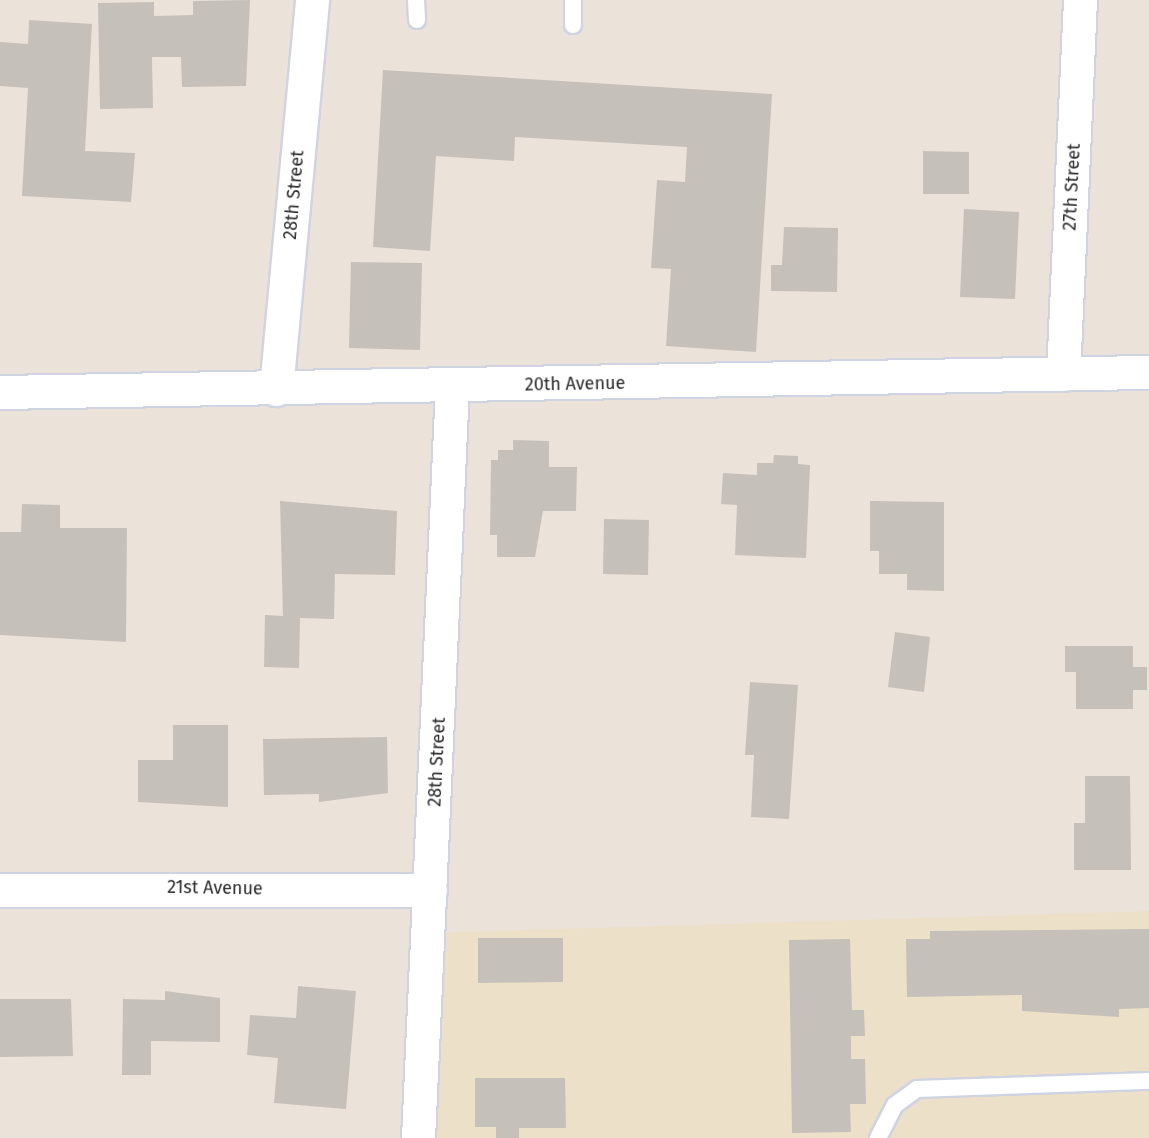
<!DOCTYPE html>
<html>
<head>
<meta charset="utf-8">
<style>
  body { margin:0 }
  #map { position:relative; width:1149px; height:1138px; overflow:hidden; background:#ebe3da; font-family:"Fira Sans",sans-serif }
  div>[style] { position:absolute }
  .education>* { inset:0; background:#ede0c9 }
  .building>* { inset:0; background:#c6c0ba }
  .roads { filter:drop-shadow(2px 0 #cfd3e2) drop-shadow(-2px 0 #cfd3e2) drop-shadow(0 2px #cfd3e2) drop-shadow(0 -2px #cfd3e2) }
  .service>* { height:16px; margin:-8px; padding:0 8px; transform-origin:8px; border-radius:8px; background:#fff }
  .minor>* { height:33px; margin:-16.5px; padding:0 16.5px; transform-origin:16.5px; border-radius:16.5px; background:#fff }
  span { translate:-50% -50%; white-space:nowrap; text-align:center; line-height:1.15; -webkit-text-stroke:6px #fff; paint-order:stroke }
  .street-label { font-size:18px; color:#282828 }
</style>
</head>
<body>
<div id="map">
  <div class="education">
    <div style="clip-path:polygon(1149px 911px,1149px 1138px,419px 1138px,428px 933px)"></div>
  </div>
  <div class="building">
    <div style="clip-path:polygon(250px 0,246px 86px,182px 87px,181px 57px,152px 57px,153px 108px,100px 109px,98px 3px,154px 2px,154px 16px,193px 15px,193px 1px)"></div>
    <div style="clip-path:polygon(29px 20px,92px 24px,85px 151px,135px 153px,131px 202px,22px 196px,28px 88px,0 86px,0 42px,28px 44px)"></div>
    <div style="clip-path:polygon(383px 70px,772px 94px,756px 352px,666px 346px,671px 269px,651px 268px,657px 180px,685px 182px,687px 147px,515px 137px,514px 161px,436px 156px,430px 251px,373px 247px)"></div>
    <div style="clip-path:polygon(923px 151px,969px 152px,969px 194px,923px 194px)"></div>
    <div style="clip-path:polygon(964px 209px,1019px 212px,1015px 299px,960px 297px)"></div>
    <div style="clip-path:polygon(784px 227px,838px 228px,837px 292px,771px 291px,771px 265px,782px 265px)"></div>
    <div style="clip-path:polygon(351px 262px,422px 263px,420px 350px,349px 348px)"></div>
    <div style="clip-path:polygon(513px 440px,549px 441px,549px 467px,577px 467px,576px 511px,543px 511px,535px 557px,497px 557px,497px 535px,490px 535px,491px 460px,498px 460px,498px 450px,513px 450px)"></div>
    <div style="clip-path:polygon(774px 455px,798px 456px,798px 464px,810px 465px,806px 558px,735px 555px,737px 505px,721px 504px,723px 473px,757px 475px,757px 463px,773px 463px)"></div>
    <div style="clip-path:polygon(280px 501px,397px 511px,395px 575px,335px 574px,334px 619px,300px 618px,299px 668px,264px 667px,265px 615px,283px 616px)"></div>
    <div style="clip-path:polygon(870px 501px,944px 502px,944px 591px,907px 590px,907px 574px,879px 574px,879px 551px,870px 551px)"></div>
    <div style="clip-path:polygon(22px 504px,60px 505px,60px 528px,127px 528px,126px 642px,0 635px,0 532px,21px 532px)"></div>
    <div style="clip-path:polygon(604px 519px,649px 520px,648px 575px,603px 574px)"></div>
    <div style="clip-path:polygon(895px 632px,930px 637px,924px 692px,888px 687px)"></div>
    <div style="clip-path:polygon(1065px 646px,1133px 646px,1133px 667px,1147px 667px,1147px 690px,1133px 690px,1133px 709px,1076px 709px,1076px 672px,1065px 672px)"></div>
    <div style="clip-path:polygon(750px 682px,798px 685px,789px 819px,751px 817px,754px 755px,745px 755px)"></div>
    <div style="clip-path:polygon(173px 725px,228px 725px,228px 807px,138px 802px,138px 760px,173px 760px)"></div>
    <div style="clip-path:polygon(387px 737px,388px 793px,319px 802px,319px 794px,264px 795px,263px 739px)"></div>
    <div style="clip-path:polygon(1085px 776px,1130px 776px,1131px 870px,1074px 870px,1074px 823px,1085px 823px)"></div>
    <div style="clip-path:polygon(1149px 929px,1149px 1008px,1119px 1009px,1119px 1017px,1022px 1011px,1022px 995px,907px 997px,906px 939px,930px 939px,930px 931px)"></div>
    <div style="clip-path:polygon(478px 938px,563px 938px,563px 982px,478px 983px)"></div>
    <div style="clip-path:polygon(850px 939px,852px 1010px,864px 1010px,865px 1036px,851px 1036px,851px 1059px,865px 1059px,866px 1104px,850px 1104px,851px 1132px,792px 1133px,789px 940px)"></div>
    <div style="clip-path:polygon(298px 986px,356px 991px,346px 1109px,274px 1103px,278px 1058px,247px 1055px,250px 1015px,296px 1018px)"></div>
    <div style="clip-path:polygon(165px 991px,220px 998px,220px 1042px,151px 1041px,151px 1075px,122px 1075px,123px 999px,165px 1000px)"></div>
    <div style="clip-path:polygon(0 999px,71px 999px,73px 1056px,0 1057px)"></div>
    <div style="clip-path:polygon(475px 1078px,565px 1078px,566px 1128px,519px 1128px,519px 1138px,496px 1138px,496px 1127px,475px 1127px)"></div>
  </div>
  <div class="roads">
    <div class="service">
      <div style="left:416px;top:0;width:20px;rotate:87deg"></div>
      <div style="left:573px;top:25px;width:25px;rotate:-90deg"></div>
      <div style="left:878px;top:1138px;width:37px;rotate:-63deg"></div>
      <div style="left:895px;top:1105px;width:27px;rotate:-36deg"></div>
      <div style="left:917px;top:1089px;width:232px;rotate:-2deg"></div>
    </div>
    <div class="minor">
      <div style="left:1063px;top:374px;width:374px;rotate:-87.4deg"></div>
      <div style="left:276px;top:389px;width:391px;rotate:-84.7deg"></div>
      <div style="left:0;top:392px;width:1149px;rotate:-1deg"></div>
      <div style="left:0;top:890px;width:430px"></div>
      <div style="left:418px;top:1138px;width:752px;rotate:-87.41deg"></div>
    </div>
  </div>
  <div class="street-label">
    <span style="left:1072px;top:187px;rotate:-87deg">27th Street</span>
    <span style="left:294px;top:195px;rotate:-85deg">28th Street</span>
    <span style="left:575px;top:384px;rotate:-1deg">20th Avenue</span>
    <span style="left:437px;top:762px;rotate:-87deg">28th Street</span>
    <span style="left:215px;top:888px;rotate:1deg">21st Avenue</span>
  </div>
</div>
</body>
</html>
